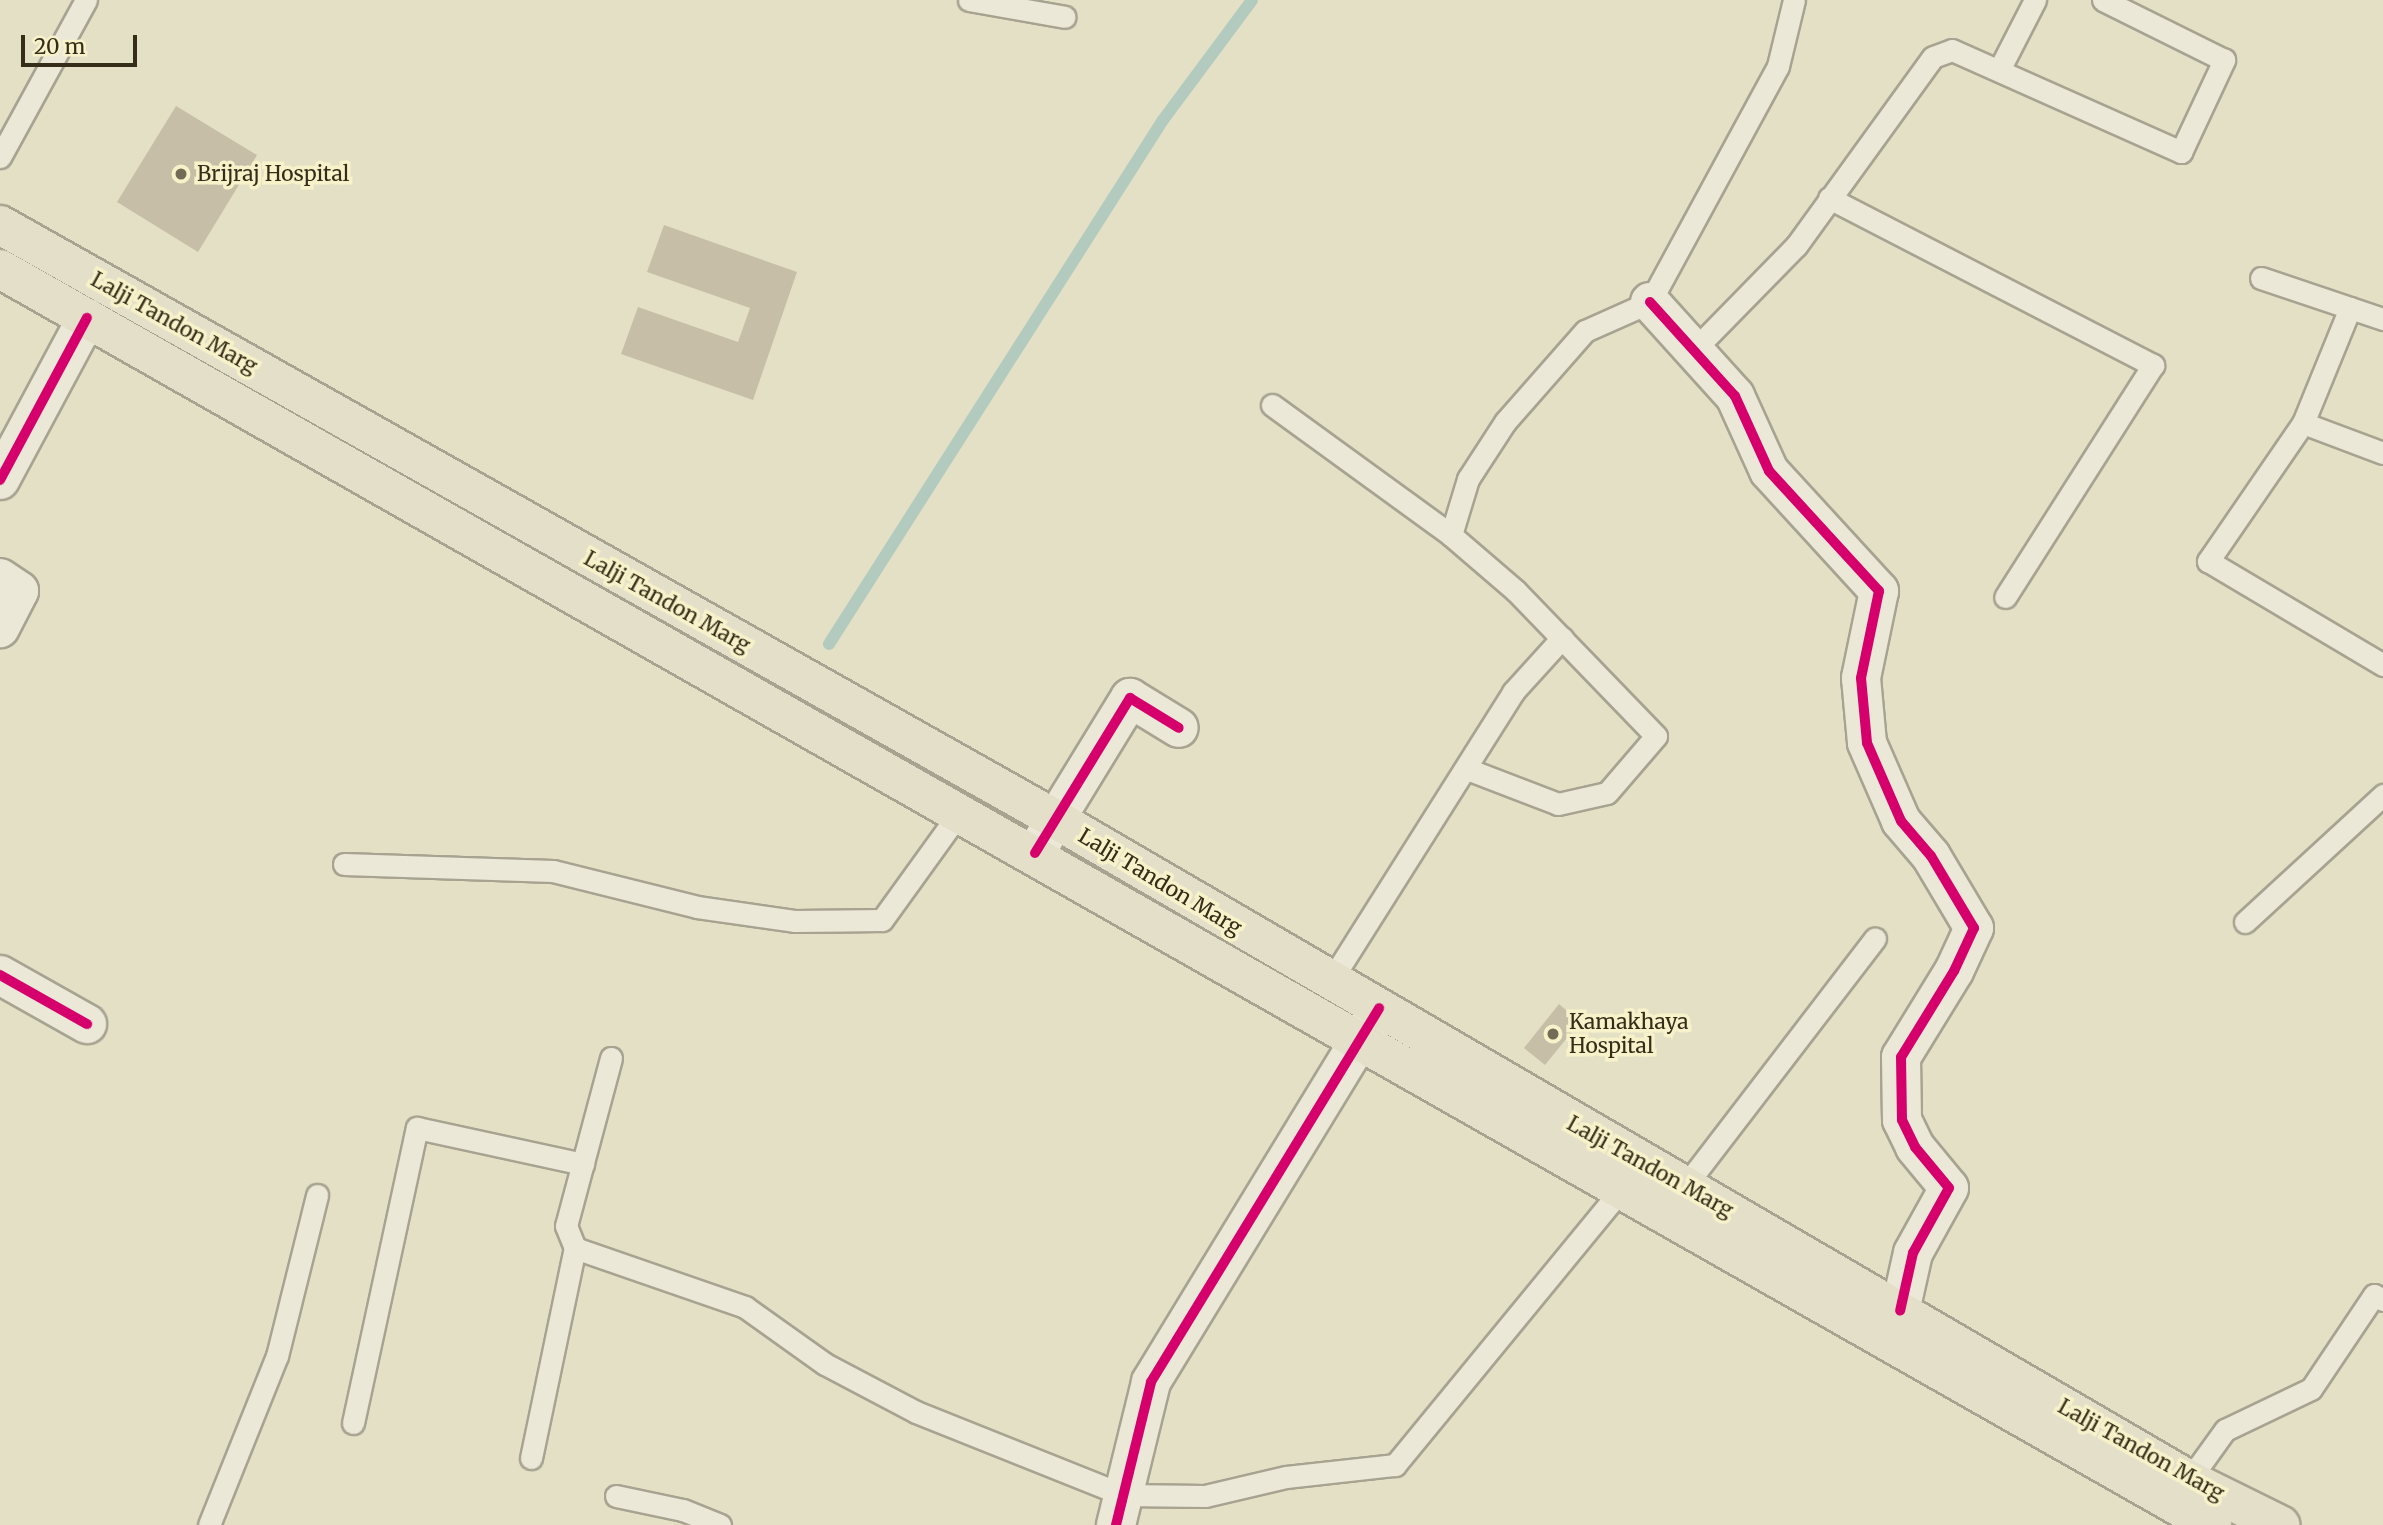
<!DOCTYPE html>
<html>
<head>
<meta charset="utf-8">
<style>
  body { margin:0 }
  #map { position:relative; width:2383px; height:1525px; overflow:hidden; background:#e3e0c6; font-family:Merriweather,serif }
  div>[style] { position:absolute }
  .stream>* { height:12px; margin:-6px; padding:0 6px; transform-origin:6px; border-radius:6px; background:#b3cabf }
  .building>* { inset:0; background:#c7bea7 }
  .roads { filter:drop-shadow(2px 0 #a7a390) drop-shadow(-2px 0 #a7a390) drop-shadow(0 2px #a7a390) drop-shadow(0 -2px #a7a390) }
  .service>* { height:21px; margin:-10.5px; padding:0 10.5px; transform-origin:10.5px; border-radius:10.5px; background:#ebe8d8 }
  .minor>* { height:38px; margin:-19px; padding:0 19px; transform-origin:19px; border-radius:19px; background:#ebe8d8 }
  .tertiary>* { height:38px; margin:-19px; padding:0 19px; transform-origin:19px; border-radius:19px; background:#ebe8d8 }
  .primary>* { height:38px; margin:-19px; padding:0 19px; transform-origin:19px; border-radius:19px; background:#e3dfc9 }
  .cycleway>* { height:10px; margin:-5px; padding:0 5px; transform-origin:5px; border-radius:5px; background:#d6006c }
  .dots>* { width:19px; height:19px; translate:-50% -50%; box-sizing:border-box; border:4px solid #f7f2c9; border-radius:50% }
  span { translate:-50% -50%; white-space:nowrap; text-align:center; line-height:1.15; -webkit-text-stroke:7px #f7f2c9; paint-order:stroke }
  .poi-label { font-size:21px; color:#352c19 }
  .left { translate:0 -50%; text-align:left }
  .street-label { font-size:21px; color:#352c19 }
  .scale { position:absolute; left:21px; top:35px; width:116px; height:32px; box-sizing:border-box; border:4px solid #352c19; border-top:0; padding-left:9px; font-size:21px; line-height:24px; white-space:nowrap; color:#352c19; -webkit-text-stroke:5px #f7f2c9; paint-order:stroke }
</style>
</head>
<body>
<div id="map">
  <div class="stream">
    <div style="left:829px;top:644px;width:621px;rotate:-57.49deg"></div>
    <div style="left:1163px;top:120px;width:149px;rotate:-53.4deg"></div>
  </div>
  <div class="building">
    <div style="clip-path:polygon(176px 106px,257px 155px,198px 252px,117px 202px)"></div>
    <div style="clip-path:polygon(664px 225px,797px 272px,753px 400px,621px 354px,638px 307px,738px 342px,750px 308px,647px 272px)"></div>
    <div style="clip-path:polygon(1559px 1004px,1580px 1022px,1545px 1065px,1524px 1048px)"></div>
  </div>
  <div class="roads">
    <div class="service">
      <div style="left:969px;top:0;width:97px;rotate:10deg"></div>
      <div style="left:1999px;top:70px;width:79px;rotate:-62.8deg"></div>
      <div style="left:0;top:157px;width:179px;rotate:-61.3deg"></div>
      <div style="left:1829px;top:198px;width:365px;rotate:27.3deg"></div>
      <div style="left:2153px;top:365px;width:275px;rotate:122.5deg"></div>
      <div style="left:2261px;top:278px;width:129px;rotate:18.6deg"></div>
      <div style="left:2350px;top:308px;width:124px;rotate:112.2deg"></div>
      <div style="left:2303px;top:423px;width:168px;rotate:124.5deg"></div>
      <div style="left:2208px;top:561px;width:204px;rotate:30.7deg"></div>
      <div style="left:1694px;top:350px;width:146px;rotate:-45.6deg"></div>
      <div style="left:1796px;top:246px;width:233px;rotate:-54.1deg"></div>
      <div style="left:1933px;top:57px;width:20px;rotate:-20deg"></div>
      <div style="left:1952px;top:50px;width:251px;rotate:24deg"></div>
      <div style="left:2181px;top:152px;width:102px;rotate:-64.9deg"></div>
      <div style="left:2224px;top:60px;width:135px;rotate:-153.6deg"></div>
      <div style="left:1272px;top:405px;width:221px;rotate:36deg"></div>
      <div style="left:2303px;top:423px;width:85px;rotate:20.6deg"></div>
      <div style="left:1467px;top:769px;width:97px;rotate:21deg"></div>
      <div style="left:1558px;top:804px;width:50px;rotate:-12.7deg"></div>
      <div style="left:1607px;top:793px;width:75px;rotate:-49.3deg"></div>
      <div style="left:1656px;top:736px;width:202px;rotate:-134deg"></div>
      <div style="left:1516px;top:591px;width:86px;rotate:-139.3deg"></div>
      <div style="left:1451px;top:535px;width:59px;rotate:-73.1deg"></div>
      <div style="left:1468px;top:479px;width:68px;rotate:-57deg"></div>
      <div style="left:1505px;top:422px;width:121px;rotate:-48.7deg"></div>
      <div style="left:1585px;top:331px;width:71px;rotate:-24deg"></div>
      <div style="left:1650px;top:302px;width:268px;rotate:-61.5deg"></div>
      <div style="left:1778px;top:66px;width:68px;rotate:-76.4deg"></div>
      <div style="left:344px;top:864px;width:209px;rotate:1.9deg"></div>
      <div style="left:553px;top:871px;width:148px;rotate:14deg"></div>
      <div style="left:697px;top:907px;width:98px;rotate:8.2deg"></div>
      <div style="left:794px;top:921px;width:88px;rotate:-0.7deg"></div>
      <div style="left:882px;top:920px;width:133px;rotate:-54.2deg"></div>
      <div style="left:2245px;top:922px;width:188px;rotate:-42.6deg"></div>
      <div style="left:1330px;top:982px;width:343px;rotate:-57.7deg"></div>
      <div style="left:1513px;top:692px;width:73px;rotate:-47.8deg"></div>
      <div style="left:1685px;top:1186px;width:312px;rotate:-52.5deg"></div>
      <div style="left:575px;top:1248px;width:24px;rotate:-112deg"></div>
      <div style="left:566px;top:1226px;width:174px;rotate:-75deg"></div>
      <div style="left:353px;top:1423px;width:302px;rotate:-77.8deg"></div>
      <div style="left:417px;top:1128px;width:170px;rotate:12.2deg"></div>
      <div style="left:531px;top:1458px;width:215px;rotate:-78.2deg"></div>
      <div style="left:575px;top:1248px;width:180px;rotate:19.1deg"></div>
      <div style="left:745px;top:1307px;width:98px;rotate:35.5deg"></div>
      <div style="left:825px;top:1364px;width:103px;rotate:27.8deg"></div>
      <div style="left:916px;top:1412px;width:223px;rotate:21.8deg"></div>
      <div style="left:1123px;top:1495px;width:82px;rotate:0.7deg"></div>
      <div style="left:1205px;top:1496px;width:83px;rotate:-13.2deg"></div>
      <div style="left:1286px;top:1477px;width:110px;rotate:-6.3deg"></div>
      <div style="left:1395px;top:1465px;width:360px;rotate:-50.6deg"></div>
      <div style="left:2189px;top:1480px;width:62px;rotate:-54.2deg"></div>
      <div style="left:2225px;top:1430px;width:95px;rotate:-25.5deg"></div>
      <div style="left:2311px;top:1389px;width:113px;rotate:-56.2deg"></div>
      <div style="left:2374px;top:1295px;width:10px;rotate:29deg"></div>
      <div style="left:616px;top:1496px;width:68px;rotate:11.8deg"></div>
      <div style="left:683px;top:1510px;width:40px;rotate:22deg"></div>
      <div style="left:209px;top:1525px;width:182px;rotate:-68.1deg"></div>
      <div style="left:277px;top:1356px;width:166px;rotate:-76deg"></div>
    </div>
    <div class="minor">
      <div style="left:1650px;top:302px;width:127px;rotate:47.9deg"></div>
      <div style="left:1735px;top:396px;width:82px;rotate:65.6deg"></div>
      <div style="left:1769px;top:471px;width:163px;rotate:47.5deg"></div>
      <div style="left:1879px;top:591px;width:89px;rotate:101.7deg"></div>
      <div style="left:1861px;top:678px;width:65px;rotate:84.7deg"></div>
      <div style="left:1867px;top:743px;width:85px;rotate:66.4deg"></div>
      <div style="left:1901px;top:821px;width:46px;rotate:49.4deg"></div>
      <div style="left:1931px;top:856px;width:84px;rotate:59.2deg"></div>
      <div style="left:1974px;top:928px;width:47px;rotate:114.9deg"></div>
      <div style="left:1954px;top:971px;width:101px;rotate:121.6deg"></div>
      <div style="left:1901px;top:1057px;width:63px;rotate:89.1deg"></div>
      <div style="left:1902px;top:1120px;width:30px;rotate:64deg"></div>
      <div style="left:1915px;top:1147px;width:53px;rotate:50.3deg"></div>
      <div style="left:1949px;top:1188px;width:74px;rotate:119deg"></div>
      <div style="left:1913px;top:1253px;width:59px;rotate:102.6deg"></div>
      <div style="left:0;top:480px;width:184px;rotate:-61.8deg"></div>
      <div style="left:0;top:578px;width:23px;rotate:34deg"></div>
      <div style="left:19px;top:591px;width:42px;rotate:117.2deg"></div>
      <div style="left:1035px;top:853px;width:182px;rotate:-58.5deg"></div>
      <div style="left:1130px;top:698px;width:57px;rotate:31.5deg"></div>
      <div style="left:0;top:975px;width:100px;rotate:29.4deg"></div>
    </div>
    <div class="tertiary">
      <div style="left:1116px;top:1525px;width:147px;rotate:-76.2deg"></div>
      <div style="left:1151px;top:1382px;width:431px;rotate:-58.6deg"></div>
    </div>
    <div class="primary">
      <div style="left:0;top:225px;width:1213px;rotate:29.38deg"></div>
      <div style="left:1057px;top:820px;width:1310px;rotate:30.24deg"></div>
      <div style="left:2189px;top:1480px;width:102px;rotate:26.3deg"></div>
      <div style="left:0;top:269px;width:2544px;rotate:29.59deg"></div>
    </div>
  </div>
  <div class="cycleway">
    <div style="left:1650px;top:302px;width:127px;rotate:47.9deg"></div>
    <div style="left:1735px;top:396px;width:82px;rotate:65.6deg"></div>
    <div style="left:1769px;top:471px;width:163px;rotate:47.5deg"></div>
    <div style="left:1879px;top:591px;width:89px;rotate:101.7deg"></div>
    <div style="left:1861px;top:678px;width:65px;rotate:84.7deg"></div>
    <div style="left:1867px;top:743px;width:85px;rotate:66.4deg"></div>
    <div style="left:1901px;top:821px;width:46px;rotate:49.4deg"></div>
    <div style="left:1931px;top:856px;width:84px;rotate:59.2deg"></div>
    <div style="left:1974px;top:928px;width:47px;rotate:114.9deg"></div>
    <div style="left:1954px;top:971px;width:101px;rotate:121.6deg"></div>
    <div style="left:1901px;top:1057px;width:63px;rotate:89.1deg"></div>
    <div style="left:1902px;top:1120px;width:30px;rotate:64deg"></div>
    <div style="left:1915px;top:1147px;width:53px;rotate:50.3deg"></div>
    <div style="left:1949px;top:1188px;width:74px;rotate:119deg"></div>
    <div style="left:1913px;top:1253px;width:59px;rotate:102.6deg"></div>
    <div style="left:0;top:480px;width:184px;rotate:-61.8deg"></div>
    <div style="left:1035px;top:853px;width:182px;rotate:-58.5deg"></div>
    <div style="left:1130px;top:698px;width:57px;rotate:31.5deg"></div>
    <div style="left:0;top:975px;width:100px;rotate:29.4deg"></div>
    <div style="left:1116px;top:1525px;width:147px;rotate:-76.2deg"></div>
    <div style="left:1151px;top:1382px;width:438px;rotate:-58.6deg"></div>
  </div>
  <div class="dots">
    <div style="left:181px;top:174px;background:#726b56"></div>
    <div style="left:1553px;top:1034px;background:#726b56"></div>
  </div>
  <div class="poi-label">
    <span class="left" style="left:197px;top:174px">Brijraj Hospital</span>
    <span class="left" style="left:1569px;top:1034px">Kamakhaya<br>Hospital</span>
  </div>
  <div class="street-label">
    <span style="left:174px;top:323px;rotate:29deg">Lalji Tandon Marg</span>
    <span style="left:667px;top:602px;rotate:29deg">Lalji Tandon Marg</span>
    <span style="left:1160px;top:882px;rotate:31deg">Lalji Tandon Marg</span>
    <span style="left:1650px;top:1167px;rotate:29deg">Lalji Tandon Marg</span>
    <span style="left:2141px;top:1450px;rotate:29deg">Lalji Tandon Marg</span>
  </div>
  <div class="scale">20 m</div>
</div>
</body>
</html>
